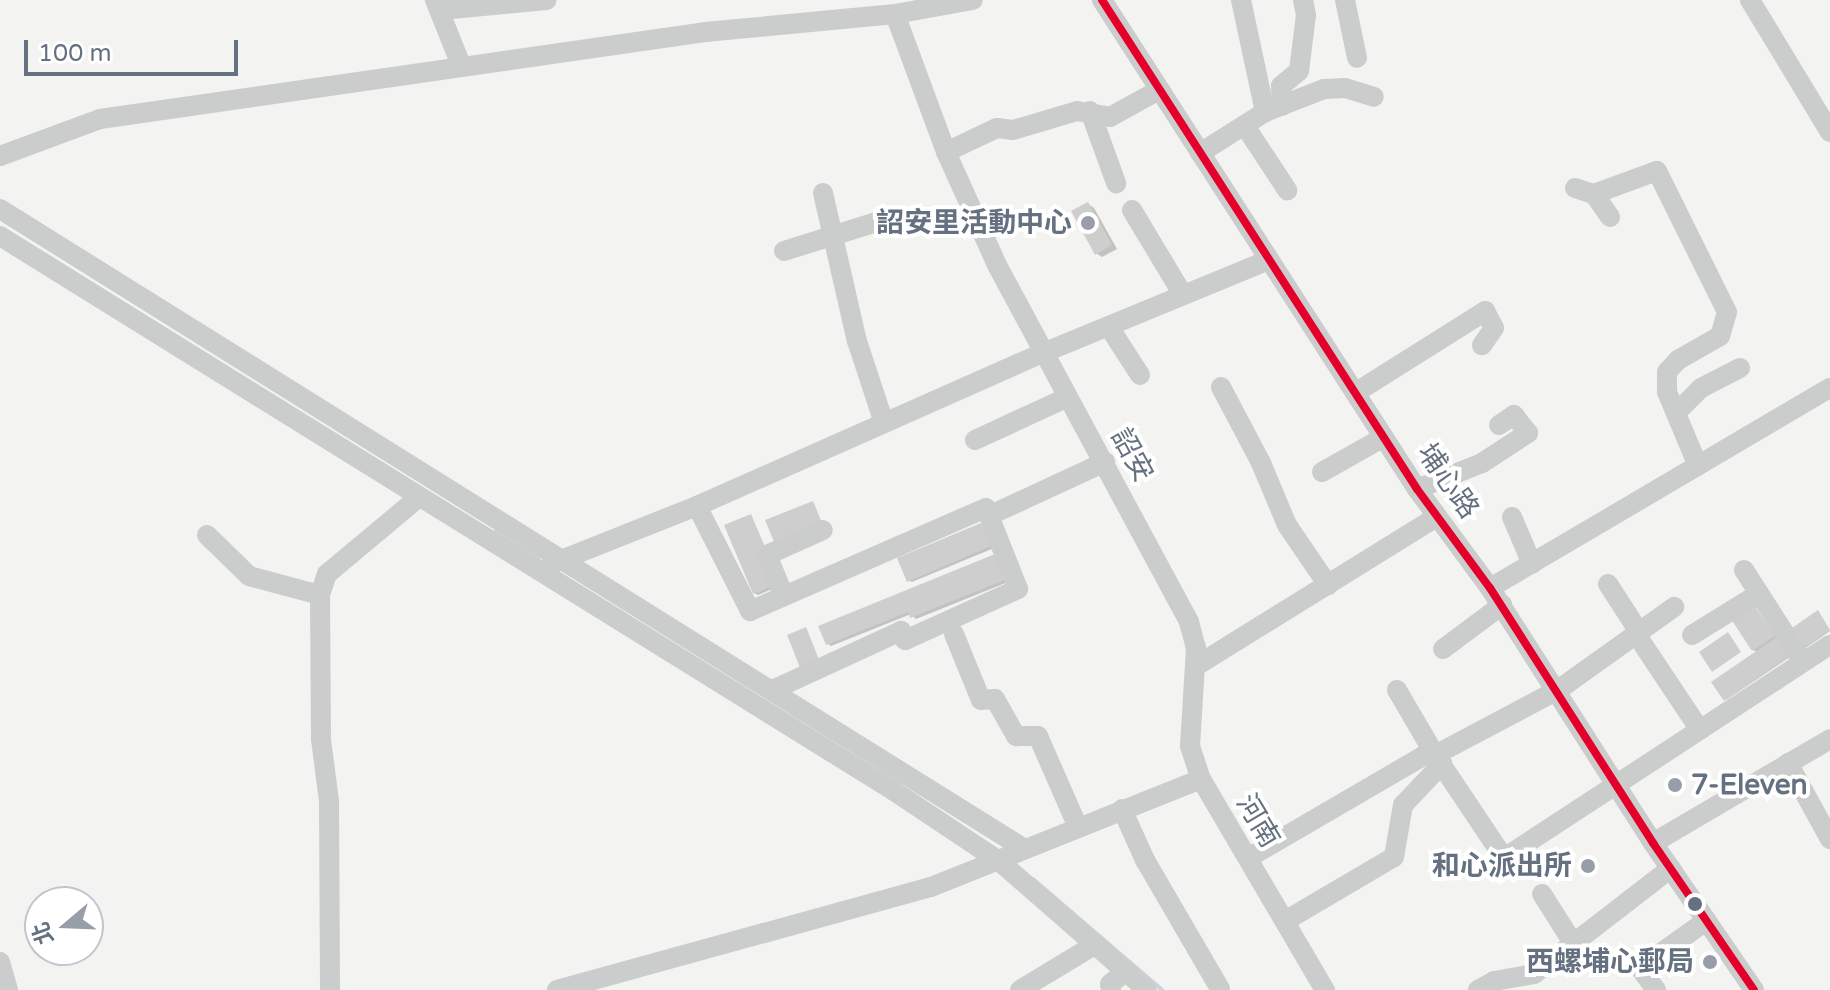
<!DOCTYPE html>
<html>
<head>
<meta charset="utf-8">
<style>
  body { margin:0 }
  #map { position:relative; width:1830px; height:990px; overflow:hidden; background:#f3f3f1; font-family:"Varela Round","Noto Sans TC",sans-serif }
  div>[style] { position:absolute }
  .shadow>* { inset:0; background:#0003 }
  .stream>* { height:4px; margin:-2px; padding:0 2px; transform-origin:2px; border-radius:2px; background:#ccd2d6 }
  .building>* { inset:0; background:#cecece }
  .minor>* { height:20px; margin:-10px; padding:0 10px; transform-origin:10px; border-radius:10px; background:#cbcccc }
  .bus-1>* { height:8px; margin:-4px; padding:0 4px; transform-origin:4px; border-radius:4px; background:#e4002b }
  .dots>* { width:22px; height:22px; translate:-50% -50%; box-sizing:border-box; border:4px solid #fff; border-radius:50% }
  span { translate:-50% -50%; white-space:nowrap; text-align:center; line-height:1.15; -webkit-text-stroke:8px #fff; paint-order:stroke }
  .poi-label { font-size:28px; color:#657180; font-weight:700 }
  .right { translate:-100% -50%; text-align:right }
  .left { translate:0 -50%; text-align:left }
  .street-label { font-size:28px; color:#657180 }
  .north { position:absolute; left:24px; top:886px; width:80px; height:80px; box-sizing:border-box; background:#fff; border:2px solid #c1c6cc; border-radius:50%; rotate:251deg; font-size:22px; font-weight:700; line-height:32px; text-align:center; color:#657180 }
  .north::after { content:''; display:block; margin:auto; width:28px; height:36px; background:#979ea8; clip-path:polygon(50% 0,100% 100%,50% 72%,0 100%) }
  .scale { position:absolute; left:24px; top:40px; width:214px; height:36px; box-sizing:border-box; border:4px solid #657180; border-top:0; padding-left:10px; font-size:24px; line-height:28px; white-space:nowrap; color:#657180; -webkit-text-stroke:6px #fff; paint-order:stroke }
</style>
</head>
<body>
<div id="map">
  <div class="shadow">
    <div style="clip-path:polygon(1088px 204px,1094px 208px,1117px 249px,1102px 257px,1096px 253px)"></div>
    <div style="clip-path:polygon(751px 516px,782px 585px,758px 595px,754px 593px)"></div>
    <div style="clip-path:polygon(981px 525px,994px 548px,912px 582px,908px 580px)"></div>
    <div style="clip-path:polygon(995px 556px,1008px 582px,916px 619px,911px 614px,831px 646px,828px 644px)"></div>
    <div style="clip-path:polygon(1754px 606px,1790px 657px,1726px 700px,1757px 652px,1753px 650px)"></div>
    <div style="clip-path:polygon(1819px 613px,1830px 631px,1804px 649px)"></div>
  </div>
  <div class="stream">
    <div style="left:496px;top:531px;width:51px;rotate:33.1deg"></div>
    <div style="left:1033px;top:879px;width:170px;rotate:40.7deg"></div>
  </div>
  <div class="building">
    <div style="clip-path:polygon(1088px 202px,1112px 245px,1095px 255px,1071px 211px)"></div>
    <div style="clip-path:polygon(813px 501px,823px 525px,775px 544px,765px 520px)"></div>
    <div style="clip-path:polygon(751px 514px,780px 583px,753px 594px,724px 525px)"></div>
    <div style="clip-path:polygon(981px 523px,991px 546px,907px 582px,897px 558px)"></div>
    <div style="clip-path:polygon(995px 554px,1005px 580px,910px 618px,908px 612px,826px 645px,818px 626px)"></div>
    <div style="clip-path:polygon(1753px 604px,1775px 636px,1752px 651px,1731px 619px)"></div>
    <div style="clip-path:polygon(1818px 610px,1830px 630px,1802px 649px,1789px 630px)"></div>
    <div style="clip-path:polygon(806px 627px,820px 662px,801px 670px,787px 635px)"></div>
    <div style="clip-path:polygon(1728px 632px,1741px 652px,1712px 672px,1699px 652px)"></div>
    <div style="clip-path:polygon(1777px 637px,1790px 656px,1724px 701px,1711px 682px)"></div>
  </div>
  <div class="minor">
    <div style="left:435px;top:0;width:70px;rotate:68.2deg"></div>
    <div style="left:1102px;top:0;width:582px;rotate:57.21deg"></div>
    <div style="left:1417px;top:489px;width:123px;rotate:53.6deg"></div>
    <div style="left:1490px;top:588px;width:303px;rotate:57.4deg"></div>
    <div style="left:1653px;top:843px;width:178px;rotate:55.5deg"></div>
    <div style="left:1241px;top:0;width:115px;rotate:77.9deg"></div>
    <div style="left:1345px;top:0;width:59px;rotate:78.3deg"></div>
    <div style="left:1750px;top:0;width:154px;rotate:58.8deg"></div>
    <div style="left:441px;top:10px;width:106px;rotate:-5.4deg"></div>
    <div style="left:895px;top:14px;width:147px;rotate:69.7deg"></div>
    <div style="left:946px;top:152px;width:126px;rotate:65.7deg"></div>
    <div style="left:998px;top:267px;width:403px;rotate:61.7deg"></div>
    <div style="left:1189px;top:622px;width:27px;rotate:75deg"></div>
    <div style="left:1196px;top:648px;width:98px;rotate:93.5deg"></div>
    <div style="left:1190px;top:746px;width:35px;rotate:72deg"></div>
    <div style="left:1201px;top:779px;width:245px;rotate:59.6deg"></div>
    <div style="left:1282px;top:106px;width:20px;rotate:-93deg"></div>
    <div style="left:1281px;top:86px;width:23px;rotate:-40deg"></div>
    <div style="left:1299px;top:71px;width:56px;rotate:-82.9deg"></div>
    <div style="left:1306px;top:15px;width:15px;rotate:-101deg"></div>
    <div style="left:1090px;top:111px;width:77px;rotate:70.1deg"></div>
    <div style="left:1245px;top:126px;width:77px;rotate:56.7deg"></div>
    <div style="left:946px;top:152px;width:56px;rotate:-25.2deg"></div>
    <div style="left:997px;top:128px;width:16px;rotate:7deg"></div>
    <div style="left:1013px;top:130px;width:67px;rotate:-16.5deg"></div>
    <div style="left:1077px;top:111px;width:34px;rotate:10deg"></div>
    <div style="left:1110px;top:117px;width:56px;rotate:-28.9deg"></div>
    <div style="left:1200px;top:153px;width:77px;rotate:-32.2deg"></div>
    <div style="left:1265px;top:112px;width:63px;rotate:-21.3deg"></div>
    <div style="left:1324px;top:89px;width:21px;rotate:-3deg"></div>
    <div style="left:1345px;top:88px;width:30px;rotate:17deg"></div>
    <div style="left:0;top:156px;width:107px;rotate:-20.3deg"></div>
    <div style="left:100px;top:119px;width:611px;rotate:-8.18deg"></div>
    <div style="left:705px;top:32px;width:191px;rotate:-5.4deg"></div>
    <div style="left:895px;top:14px;width:79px;rotate:-10.2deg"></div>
    <div style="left:1575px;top:188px;width:20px;rotate:18deg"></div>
    <div style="left:1594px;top:194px;width:67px;rotate:-20.1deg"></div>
    <div style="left:1657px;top:171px;width:157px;rotate:63.6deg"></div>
    <div style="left:1727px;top:312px;width:25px;rotate:106deg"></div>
    <div style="left:1720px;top:336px;width:48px;rotate:150.3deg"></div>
    <div style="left:1678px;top:360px;width:16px;rotate:133deg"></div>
    <div style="left:1667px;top:372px;width:20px;rotate:90deg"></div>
    <div style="left:1667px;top:392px;width:80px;rotate:67.3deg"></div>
    <div style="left:823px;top:193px;width:152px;rotate:77.1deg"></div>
    <div style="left:857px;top:341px;width:86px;rotate:71.8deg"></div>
    <div style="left:1594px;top:194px;width:28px;rotate:55deg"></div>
    <div style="left:0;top:209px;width:1206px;rotate:31.99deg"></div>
    <div style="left:1132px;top:210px;width:99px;rotate:59deg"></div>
    <div style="left:0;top:236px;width:1052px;rotate:31.83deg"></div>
    <div style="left:894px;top:791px;width:126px;rotate:33.7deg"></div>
    <div style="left:999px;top:861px;width:196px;rotate:41.1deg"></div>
    <div style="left:784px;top:251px;width:104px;rotate:-17.4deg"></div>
    <div style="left:1109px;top:327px;width:57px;rotate:57.1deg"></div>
    <div style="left:1221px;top:387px;width:86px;rotate:62.2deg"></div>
    <div style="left:1261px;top:463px;width:67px;rotate:67.2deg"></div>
    <div style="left:1287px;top:525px;width:73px;rotate:55.7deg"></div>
    <div style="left:1355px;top:393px;width:154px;rotate:-32.2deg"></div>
    <div style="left:1485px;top:311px;width:19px;rotate:62deg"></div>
    <div style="left:1494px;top:328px;width:21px;rotate:125deg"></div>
    <div style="left:1676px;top:413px;width:35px;rotate:-45deg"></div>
    <div style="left:1701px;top:388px;width:44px;rotate:-27.1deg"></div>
    <div style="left:975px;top:440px;width:102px;rotate:-24.8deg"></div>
    <div style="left:1322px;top:472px;width:71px;rotate:-29.4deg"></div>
    <div style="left:1417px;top:489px;width:70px;rotate:-21.8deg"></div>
    <div style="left:1482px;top:463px;width:55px;rotate:-33.1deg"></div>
    <div style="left:1528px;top:433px;width:23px;rotate:-128deg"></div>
    <div style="left:1514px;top:415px;width:18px;rotate:146deg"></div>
    <div style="left:697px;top:506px;width:118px;rotate:63.2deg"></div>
    <div style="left:750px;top:611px;width:257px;rotate:-23.6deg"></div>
    <div style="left:986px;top:508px;width:87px;rotate:68.4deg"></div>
    <div style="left:1018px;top:589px;width:124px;rotate:155.7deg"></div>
    <div style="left:905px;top:640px;width:10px;rotate:-114deg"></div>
    <div style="left:901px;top:631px;width:141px;rotate:155.3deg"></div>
    <div style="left:999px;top:511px;width:117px;rotate:-24.8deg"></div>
    <div style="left:1512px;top:517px;width:51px;rotate:66.9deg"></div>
    <div style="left:207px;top:535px;width:59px;rotate:44.3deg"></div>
    <div style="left:249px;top:576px;width:73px;rotate:15deg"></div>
    <div style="left:551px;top:564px;width:157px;rotate:-21.7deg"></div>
    <div style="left:697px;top:506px;width:378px;rotate:-23.9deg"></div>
    <div style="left:1043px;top:353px;width:244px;rotate:-22.4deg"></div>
    <div style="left:1744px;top:570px;width:109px;rotate:57.3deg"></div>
    <div style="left:1608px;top:584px;width:57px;rotate:57.1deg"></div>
    <div style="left:1490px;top:588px;width:394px;rotate:-30.5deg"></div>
    <div style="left:784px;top:596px;width:44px;rotate:-112.5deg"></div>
    <div style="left:767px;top:555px;width:61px;rotate:-24.1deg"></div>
    <div style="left:954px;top:634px;width:71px;rotate:67.8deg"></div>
    <div style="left:981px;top:700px;width:14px;rotate:-4deg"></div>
    <div style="left:995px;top:699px;width:43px;rotate:60.4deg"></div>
    <div style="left:1016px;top:736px;width:22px"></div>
    <div style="left:1038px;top:736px;width:99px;rotate:66.3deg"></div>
    <div style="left:1636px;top:634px;width:115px;rotate:56.3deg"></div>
    <div style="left:1692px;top:635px;width:78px;rotate:-31.8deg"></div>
    <div style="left:1443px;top:649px;width:74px;rotate:-36.7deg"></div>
    <div style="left:1196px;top:666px;width:282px;rotate:-31.8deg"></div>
    <div style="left:1397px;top:690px;width:75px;rotate:59.7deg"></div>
    <div style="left:1435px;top:755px;width:124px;rotate:56.2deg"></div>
    <div style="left:1504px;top:858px;width:389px;rotate:-33.2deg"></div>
    <div style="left:1788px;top:763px;width:87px;rotate:61.1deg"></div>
    <div style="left:1122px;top:809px;width:56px;rotate:65.7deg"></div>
    <div style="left:1145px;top:860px;width:149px;rotate:59.8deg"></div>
    <div style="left:1653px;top:843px;width:205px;rotate:-30.4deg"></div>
    <div style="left:1248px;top:858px;width:203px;rotate:-30.2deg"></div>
    <div style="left:1423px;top:756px;width:12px;rotate:-5deg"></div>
    <div style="left:1435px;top:755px;width:139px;rotate:-27.9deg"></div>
    <div style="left:1558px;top:690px;width:143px;rotate:-35.6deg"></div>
    <div style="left:1542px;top:894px;width:58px;rotate:57.7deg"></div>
    <div style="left:1285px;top:921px;width:126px;rotate:-30.4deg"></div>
    <div style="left:1394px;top:857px;width:53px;rotate:-80.2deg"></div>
    <div style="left:1403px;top:805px;width:57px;rotate:-46.4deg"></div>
    <div style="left:0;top:962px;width:29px;rotate:74deg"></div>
    <div style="left:330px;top:990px;width:189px;rotate:-90.3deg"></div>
    <div style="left:329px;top:801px;width:63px;rotate:-97.4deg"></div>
    <div style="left:321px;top:739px;width:144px;rotate:-90.4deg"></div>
    <div style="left:320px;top:595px;width:22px;rotate:-72deg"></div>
    <div style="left:327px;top:574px;width:120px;rotate:-39.9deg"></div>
    <div style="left:557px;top:990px;width:388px;rotate:-15.4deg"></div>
    <div style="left:931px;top:887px;width:291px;rotate:-21.8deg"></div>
    <div style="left:1020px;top:990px;width:89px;rotate:-31.2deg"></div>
    <div style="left:1111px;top:990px;width:6px;rotate:-99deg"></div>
    <div style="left:1110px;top:984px;width:21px;rotate:-39deg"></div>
    <div style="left:1478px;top:990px;width:18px;rotate:-29deg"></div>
    <div style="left:1494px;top:981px;width:41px;rotate:-9.9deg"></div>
    <div style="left:1534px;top:974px;width:173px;rotate:-37.7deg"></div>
    <div style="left:1656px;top:990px;width:27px;rotate:-126deg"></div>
    <div style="left:1640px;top:968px;width:82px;rotate:-35.6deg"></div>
  </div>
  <div class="bus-1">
    <div style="left:1102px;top:0;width:582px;rotate:57.21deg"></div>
    <div style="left:1417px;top:489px;width:123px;rotate:53.6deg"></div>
    <div style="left:1490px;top:588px;width:303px;rotate:57.4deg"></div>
    <div style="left:1653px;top:843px;width:178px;rotate:55.5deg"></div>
  </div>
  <div class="dots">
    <div style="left:1088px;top:223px;background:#979ea8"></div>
    <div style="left:1675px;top:785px;background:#979ea8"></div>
    <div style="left:1588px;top:866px;background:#979ea8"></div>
    <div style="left:1695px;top:904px;background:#657180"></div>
    <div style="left:1710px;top:962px;background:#979ea8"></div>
  </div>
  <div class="poi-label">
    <span class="right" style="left:1072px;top:223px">詔安里活動中心</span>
    <span class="left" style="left:1691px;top:785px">7-Eleven</span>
    <span class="right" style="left:1572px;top:866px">和心派出所</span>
    <span class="right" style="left:1694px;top:962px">西螺埔心郵局</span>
  </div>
  <div class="street-label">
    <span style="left:1132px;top:455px;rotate:61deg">詔安</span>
    <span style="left:1448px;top:481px;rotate:55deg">埔心路</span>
    <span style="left:1258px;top:821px;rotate:59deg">河南</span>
  </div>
  <div class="north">北</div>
  <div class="scale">100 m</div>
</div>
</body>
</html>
